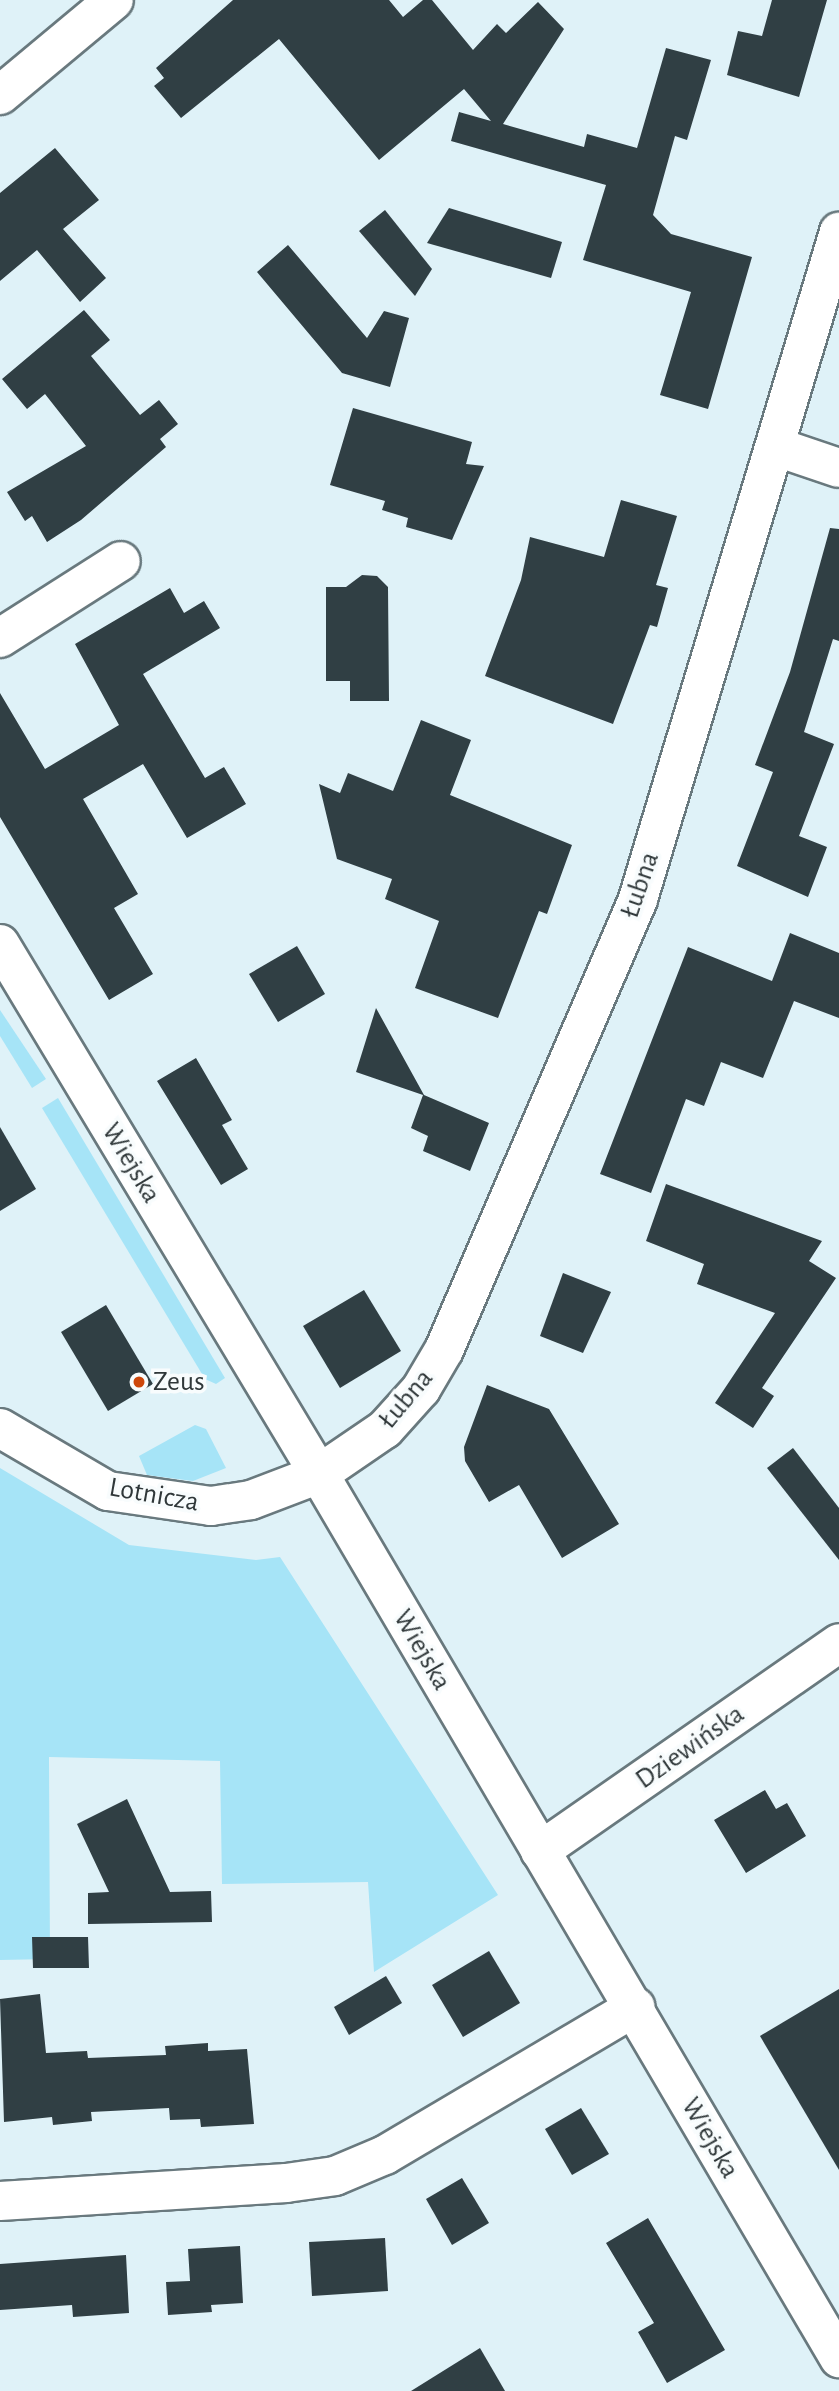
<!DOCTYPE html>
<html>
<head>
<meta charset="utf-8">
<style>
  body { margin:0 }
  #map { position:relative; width:839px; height:2391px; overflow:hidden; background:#dff2f8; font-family:"Alegreya Sans",sans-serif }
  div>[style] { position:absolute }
  .green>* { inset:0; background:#a6e4f7 }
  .building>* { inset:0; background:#303f44 }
  .roads { filter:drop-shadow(2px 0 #69797e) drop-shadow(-2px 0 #69797e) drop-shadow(0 2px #69797e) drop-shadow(0 -2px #69797e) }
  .minor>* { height:38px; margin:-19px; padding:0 19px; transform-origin:19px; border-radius:19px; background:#fff }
  .dots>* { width:19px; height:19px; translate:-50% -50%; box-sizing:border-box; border:4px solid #f8fcfd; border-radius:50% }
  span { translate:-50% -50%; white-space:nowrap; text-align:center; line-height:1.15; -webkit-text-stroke:7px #f8fcfd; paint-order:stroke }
  .street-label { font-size:28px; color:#2f3739 }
  .poi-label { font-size:28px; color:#2f3739 }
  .left { translate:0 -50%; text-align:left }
</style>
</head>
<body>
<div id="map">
  <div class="green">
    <div style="clip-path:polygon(0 1010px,46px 1079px,32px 1088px,0 1036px)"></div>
    <div style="clip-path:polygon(58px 1098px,225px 1378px,216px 1384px,205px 1379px,42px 1108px)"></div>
    <div style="clip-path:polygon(195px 1425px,206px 1429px,226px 1468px,193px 1481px,147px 1475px,139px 1456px)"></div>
    <div style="clip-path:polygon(0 1468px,129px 1545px,256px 1560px,280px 1557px,498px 1895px,374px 1972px,368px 1882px,222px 1884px,220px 1761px,49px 1757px,50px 1959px,0 1960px)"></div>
  </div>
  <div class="building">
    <div style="clip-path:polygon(233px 0,389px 0,403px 17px,423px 0,432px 0,473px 50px,497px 24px,506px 33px,538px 2px,564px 29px,503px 124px,584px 147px,587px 134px,637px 148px,666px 48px,711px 60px,687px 140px,675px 136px,653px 215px,671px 234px,752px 257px,708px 409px,660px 395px,691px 292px,583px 260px,606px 185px,451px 141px,459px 112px,491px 121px,464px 89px,379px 160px,279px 39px,181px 118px,154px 86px,164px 78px,156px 68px)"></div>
    <div style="clip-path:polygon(772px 0,827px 0,799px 97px,727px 75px,738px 31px,762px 36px)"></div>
    <div style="clip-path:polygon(55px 148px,99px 200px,63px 229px,106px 278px,80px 302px,37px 250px,0 281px,0 193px)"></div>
    <div style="clip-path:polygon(449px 208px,562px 242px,551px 278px,427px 243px)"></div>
    <div style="clip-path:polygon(385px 210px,432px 269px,415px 296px,359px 231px)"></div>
    <div style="clip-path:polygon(288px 245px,367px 338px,384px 311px,409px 318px,390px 387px,342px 373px,257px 272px)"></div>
    <div style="clip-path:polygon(84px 310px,110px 340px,91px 356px,140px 415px,159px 400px,178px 424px,160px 439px,166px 447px,81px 520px,47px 542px,32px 516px,25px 521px,7px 492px,86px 446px,45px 394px,27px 409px,2px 379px)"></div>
    <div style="clip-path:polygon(353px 408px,472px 442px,466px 464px,484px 466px,452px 540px,406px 527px,408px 518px,382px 510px,385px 501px,330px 485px)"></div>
    <div style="clip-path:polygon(621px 500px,677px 516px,656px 585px,668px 588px,657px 627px,650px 625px,613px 724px,485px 676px,521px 580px,530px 537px,604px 557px)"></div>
    <div style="clip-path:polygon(830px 528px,839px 529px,839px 641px,833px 639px,804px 732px,834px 744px,799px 836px,827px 847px,808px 897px,737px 866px,773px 772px,755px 765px,790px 672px)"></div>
    <div style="clip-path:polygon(362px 575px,377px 576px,388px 587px,389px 701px,350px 701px,350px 681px,326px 681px,326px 587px,346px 587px)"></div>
    <div style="clip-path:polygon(170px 588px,184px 613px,204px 601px,220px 628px,143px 674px,205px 778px,224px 767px,246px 804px,187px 838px,143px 764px,83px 799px,138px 894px,114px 908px,153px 974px,109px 1000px,0 817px,0 693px,45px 769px,119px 725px,75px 644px)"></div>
    <div style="clip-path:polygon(421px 720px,471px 740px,450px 795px,572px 845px,547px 914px,539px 911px,498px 1018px,415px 988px,439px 921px,385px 899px,392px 879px,337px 859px,319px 784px,340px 793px,348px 773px,393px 791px)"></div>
    <div style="clip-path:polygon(790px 933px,839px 953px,839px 1018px,794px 1001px,763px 1078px,721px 1062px,704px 1106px,686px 1099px,651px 1193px,600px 1174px,688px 947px,772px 981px)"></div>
    <div style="clip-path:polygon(297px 946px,325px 994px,278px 1022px,249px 974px)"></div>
    <div style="clip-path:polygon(376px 1008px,424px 1095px,489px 1123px,470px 1171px,423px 1151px,428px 1136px,411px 1128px,423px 1095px,356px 1072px)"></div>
    <div style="clip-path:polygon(196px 1058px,232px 1120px,222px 1125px,248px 1169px,221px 1185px,157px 1081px)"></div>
    <div style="clip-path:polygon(0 1127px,36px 1189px,0 1211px)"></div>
    <div style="clip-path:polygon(666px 1184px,822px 1241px,809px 1261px,836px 1278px,762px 1388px,774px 1396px,753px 1428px,715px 1403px,775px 1313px,697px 1284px,704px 1264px,646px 1241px)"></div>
    <div style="clip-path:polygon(563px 1273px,611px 1292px,583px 1353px,540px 1336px)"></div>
    <div style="clip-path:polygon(364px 1290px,401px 1351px,340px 1388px,303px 1326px)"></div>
    <div style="clip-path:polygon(106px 1305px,153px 1384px,108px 1411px,61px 1332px)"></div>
    <div style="clip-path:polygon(487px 1385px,549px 1409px,619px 1524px,562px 1558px,519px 1485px,489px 1502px,465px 1461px,464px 1447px)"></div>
    <div style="clip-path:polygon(793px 1448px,839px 1508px,839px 1560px,767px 1468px)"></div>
    <div style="clip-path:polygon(765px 1790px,776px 1809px,787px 1803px,806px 1836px,746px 1873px,714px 1820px)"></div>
    <div style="clip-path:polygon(127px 1799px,170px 1892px,211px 1891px,212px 1922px,88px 1924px,88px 1893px,109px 1892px,77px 1824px)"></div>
    <div style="clip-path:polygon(32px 1937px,88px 1937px,89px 1968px,33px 1968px)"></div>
    <div style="clip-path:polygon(489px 1951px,520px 2003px,463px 2037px,432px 1985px)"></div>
    <div style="clip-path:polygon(386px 1976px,402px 2003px,349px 2035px,334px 2007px)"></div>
    <div style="clip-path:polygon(839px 1989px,839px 2170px,760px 2036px)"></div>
    <div style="clip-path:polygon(40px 1994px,46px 2053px,87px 2051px,88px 2058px,166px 2055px,165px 2046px,208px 2043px,208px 2051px,247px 2049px,254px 2124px,201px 2127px,200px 2119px,170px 2120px,169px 2108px,91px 2112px,92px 2121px,53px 2125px,52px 2117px,4px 2122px,0 1999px)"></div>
    <div style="clip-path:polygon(581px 2108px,609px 2154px,572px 2175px,545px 2129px)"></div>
    <div style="clip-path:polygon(462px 2178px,489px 2223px,452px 2245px,426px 2199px)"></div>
    <div style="clip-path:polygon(648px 2218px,725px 2350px,667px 2383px,638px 2332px,654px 2323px,606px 2243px)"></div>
    <div style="clip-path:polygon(385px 2238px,388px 2291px,312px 2296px,309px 2242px)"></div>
    <div style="clip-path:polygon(240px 2246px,243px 2303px,211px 2305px,212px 2312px,168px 2315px,166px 2282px,190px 2281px,188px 2249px)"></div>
    <div style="clip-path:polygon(126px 2255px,129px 2313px,73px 2317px,72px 2305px,0 2310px,0 2264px)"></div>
    <div style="clip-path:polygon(480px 2348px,505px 2391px,411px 2391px)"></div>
  </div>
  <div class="roads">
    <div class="minor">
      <div style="left:0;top:95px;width:148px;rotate:-39.8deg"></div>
      <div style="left:777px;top:447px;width:65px;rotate:18.7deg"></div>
      <div style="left:0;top:638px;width:143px;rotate:-32.5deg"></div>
      <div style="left:0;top:944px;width:619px;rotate:58.96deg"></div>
      <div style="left:319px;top:1474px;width:1026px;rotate:59.53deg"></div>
      <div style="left:0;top:1428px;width:125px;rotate:30.3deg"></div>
      <div style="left:108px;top:1491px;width:104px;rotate:8.3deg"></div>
      <div style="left:211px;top:1506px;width:40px;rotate:-8.5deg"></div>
      <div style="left:251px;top:1500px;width:73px;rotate:-20.9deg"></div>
      <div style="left:319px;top:1474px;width:80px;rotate:-34.3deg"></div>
      <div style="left:385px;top:1429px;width:54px;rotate:-48deg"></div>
      <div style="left:421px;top:1389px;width:45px;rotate:-59.5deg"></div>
      <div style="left:444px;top:1350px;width:491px;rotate:-66.7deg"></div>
      <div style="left:638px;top:899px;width:697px;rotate:-73.23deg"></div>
      <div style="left:540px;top:1851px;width:364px;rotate:-34.8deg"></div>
      <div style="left:0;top:2201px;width:287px;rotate:-3.6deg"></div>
      <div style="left:286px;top:2183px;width:49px;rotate:-8.1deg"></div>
      <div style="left:335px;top:2176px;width:54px;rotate:-22.8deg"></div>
      <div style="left:385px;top:2155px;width:291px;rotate:-30.6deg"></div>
    </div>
  </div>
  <div class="dots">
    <div style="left:139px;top:1382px;background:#cd470b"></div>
  </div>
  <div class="street-label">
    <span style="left:640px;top:885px;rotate:-71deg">Łubna</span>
    <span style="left:131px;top:1163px;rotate:59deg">Wiejska</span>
    <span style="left:406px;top:1399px;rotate:-50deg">Łubna</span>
    <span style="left:154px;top:1495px;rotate:10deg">Lotnicza</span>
    <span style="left:422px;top:1650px;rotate:60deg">Wiejska</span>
    <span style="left:690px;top:1747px;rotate:-35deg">Dziewińska</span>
    <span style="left:710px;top:2138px;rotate:60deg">Wiejska</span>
  </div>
  <div class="poi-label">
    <span class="left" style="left:153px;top:1382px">Zeus</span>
  </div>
</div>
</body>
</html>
